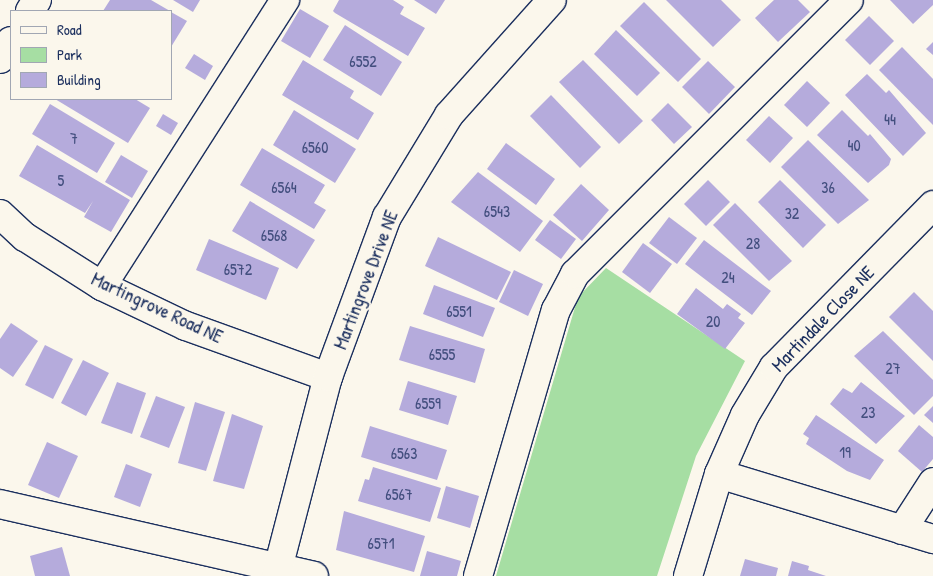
<!DOCTYPE html>
<html>
<head>
<meta charset="utf-8">
<style>
  body { margin:0 }
  #map { position:relative; width:933px; height:576px; overflow:hidden; background:#fbf7ec; font-family:"Patrick Hand",sans-serif }
  div>[style] { position:absolute }
  .green>* { inset:0; background:#a6dea3 }
  .building>* { inset:0; background:#b5abdc }
  .roads { filter:drop-shadow(1px 0 #1b2f5e) drop-shadow(-1px 0 #1b2f5e) drop-shadow(0 1px #1b2f5e) drop-shadow(0 -1px #1b2f5e) }
  .minor>* { height:28px; margin:-14px; padding:0 14px; transform-origin:14px; border-radius:14px; background:#fbf7ec }
  span { translate:-50% -50%; white-space:nowrap; text-align:center; line-height:1.15; -webkit-text-stroke:4.5px #fbf7ec; paint-order:stroke }
  .number-label { font-size:16px; color:#424e7e }
  .number-label span { -webkit-text-stroke-width:0 }
  .street-label { font-size:19px; color:#1b2f5e }
  .legend { position:absolute; left:10px; top:10px; width:162px; height:90px; box-sizing:border-box; background:#fbf7ec; border:1px solid #a1a7b3; margin:0; padding:6px 9px; list-style:none; font-size:15px; color:#1b2f5e }
  .legend li { display:flex; align-items:center; gap:10px; height:25px }
  .legend b { width:25px; border:1px solid #a1a7b3 }
</style>
</head>
<body>
<div id="map">
  <div class="green">
    <div style="clip-path:polygon(606px 268px,745px 361px,696px 456px,657px 576px,496px 576px,578px 297px)"></div>
  </div>
  <div class="building">
    <div style="clip-path:polygon(110px 0,151px 0,170px 11px,103px 11px)"></div>
    <div style="clip-path:polygon(173px 0,200px 0,193px 12px)"></div>
    <div style="clip-path:polygon(339px 0,393px 0,404px 7px,400px 14px,425px 28px,408px 56px,335px 13px,333px 11px)"></div>
    <div style="clip-path:polygon(414px 0,445px 0,436px 14px)"></div>
    <div style="clip-path:polygon(666px 0,721px 0,741px 20px,713px 47px)"></div>
    <div style="clip-path:polygon(774px 0,798px 0,810px 12px,778px 42px,755px 18px)"></div>
    <div style="clip-path:polygon(890px 0,933px 0,933px 5px,913px 24px)"></div>
    <div style="clip-path:polygon(644px 2px,701px 59px,678px 82px,620px 26px)"></div>
    <div style="clip-path:polygon(300px 9px,329px 26px,310px 58px,281px 41px)"></div>
    <div style="clip-path:polygon(171px 12px,187px 21px,171px 47px)"></div>
    <div style="clip-path:polygon(869px 16px,894px 41px,870px 65px,845px 40px)"></div>
    <div style="clip-path:polygon(345px 25px,402px 62px,381px 96px,323px 60px)"></div>
    <div style="clip-path:polygon(616px 30px,660px 73px,637px 96px,594px 54px)"></div>
    <div style="clip-path:polygon(933px 42px,933px 55px,926px 49px)"></div>
    <div style="clip-path:polygon(902px 47px,933px 79px,933px 125px,879px 70px)"></div>
    <div style="clip-path:polygon(194px 54px,213px 66px,205px 80px,185px 68px)"></div>
    <div style="clip-path:polygon(303px 60px,354px 91px,350px 98px,374px 113px,358px 140px,282px 95px)"></div>
    <div style="clip-path:polygon(583px 60px,643px 121px,619px 144px,559px 82px)"></div>
    <div style="clip-path:polygon(708px 61px,735px 87px,709px 114px,682px 87px)"></div>
    <div style="clip-path:polygon(867px 74px,886px 93px,889px 90px,926px 133px,903px 156px,845px 95px)"></div>
    <div style="clip-path:polygon(807px 81px,830px 103px,807px 127px,784px 105px)"></div>
    <div style="clip-path:polygon(551px 95px,601px 147px,580px 168px,530px 116px)"></div>
    <div style="clip-path:polygon(55px 99px,135px 99px,150px 108px,128px 143px)"></div>
    <div style="clip-path:polygon(668px 103px,692px 127px,674px 144px,651px 120px)"></div>
    <div style="clip-path:polygon(50px 104px,115px 143px,97px 173px,32px 134px)"></div>
    <div style="clip-path:polygon(294px 110px,356px 149px,335px 183px,273px 145px)"></div>
    <div style="clip-path:polygon(842px 110px,868px 136px,870px 134px,891px 159px,889px 165px,868px 183px,817px 135px)"></div>
    <div style="clip-path:polygon(163px 114px,178px 123px,171px 135px,156px 126px)"></div>
    <div style="clip-path:polygon(769px 116px,793px 138px,770px 163px,746px 140px)"></div>
    <div style="clip-path:polygon(808px 140px,869px 200px,838px 224px,781px 167px)"></div>
    <div style="clip-path:polygon(506px 143px,555px 179px,536px 205px,487px 169px)"></div>
    <div style="clip-path:polygon(37px 145px,130px 200px,111px 232px,84px 217px,93px 201px,85px 213px,19px 176px)"></div>
    <div style="clip-path:polygon(262px 148px,325px 185px,314px 203px,326px 210px,314px 229px,240px 185px)"></div>
    <div style="clip-path:polygon(121px 155px,148px 171px,132px 198px,105px 182px)"></div>
    <div style="clip-path:polygon(478px 172px,543px 221px,520px 252px,451px 202px)"></div>
    <div style="clip-path:polygon(708px 180px,730px 202px,706px 226px,684px 204px)"></div>
    <div style="clip-path:polygon(780px 180px,826px 225px,803px 248px,758px 202px)"></div>
    <div style="clip-path:polygon(581px 184px,609px 210px,582px 241px,553px 215px)"></div>
    <div style="clip-path:polygon(250px 201px,315px 240px,297px 269px,232px 231px)"></div>
    <div style="clip-path:polygon(735px 203px,792px 261px,769px 281px,713px 225px)"></div>
    <div style="clip-path:polygon(669px 217px,697px 238px,677px 264px,649px 243px)"></div>
    <div style="clip-path:polygon(550px 220px,576px 239px,561px 259px,535px 240px)"></div>
    <div style="clip-path:polygon(438px 237px,511px 272px,497px 300px,425px 266px)"></div>
    <div style="clip-path:polygon(209px 239px,279px 268px,266px 300px,196px 270px)"></div>
    <div style="clip-path:polygon(704px 240px,771px 291px,752px 315px,685px 264px)"></div>
    <div style="clip-path:polygon(643px 243px,672px 264px,650px 293px,622px 272px)"></div>
    <div style="clip-path:polygon(514px 270px,543px 284px,528px 316px,499px 302px)"></div>
    <div style="clip-path:polygon(434px 285px,495px 308px,483px 337px,423px 314px)"></div>
    <div style="clip-path:polygon(696px 288px,723px 309px,727px 304px,741px 314px,738px 318px,745px 323px,725px 349px,677px 314px)"></div>
    <div style="clip-path:polygon(914px 292px,933px 311px,933px 361px,889px 317px)"></div>
    <div style="clip-path:polygon(11px 323px,38px 341px,13px 377px,0 368px,0 339px)"></div>
    <div style="clip-path:polygon(410px 326px,485px 349px,475px 383px,399px 360px)"></div>
    <div style="clip-path:polygon(883px 331px,933px 380px,933px 396px,914px 415px,854px 356px)"></div>
    <div style="clip-path:polygon(45px 345px,73px 359px,53px 399px,25px 385px)"></div>
    <div style="clip-path:polygon(83px 360px,109px 373px,86px 416px,61px 403px)"></div>
    <div style="clip-path:polygon(408px 381px,457px 396px,448px 425px,399px 410px)"></div>
    <div style="clip-path:polygon(117px 382px,146px 393px,132px 434px,101px 423px)"></div>
    <div style="clip-path:polygon(861px 382px,905px 416px,876px 444px,830px 404px,843px 388px,852px 393px)"></div>
    <div style="clip-path:polygon(156px 396px,185px 407px,169px 448px,140px 437px)"></div>
    <div style="clip-path:polygon(195px 402px,225px 412px,206px 471px,178px 463px)"></div>
    <div style="clip-path:polygon(933px 406px,933px 423px,924px 415px)"></div>
    <div style="clip-path:polygon(232px 414px,263px 426px,244px 489px,213px 481px)"></div>
    <div style="clip-path:polygon(816px 415px,884px 460px,870px 480px,847px 471px,806px 444px,809px 438px,803px 434px)"></div>
    <div style="clip-path:polygon(919px 425px,933px 437px,933px 459px,922px 472px,898px 451px)"></div>
    <div style="clip-path:polygon(370px 426px,447px 450px,437px 480px,361px 457px)"></div>
    <div style="clip-path:polygon(47px 442px,78px 456px,59px 498px,28px 485px)"></div>
    <div style="clip-path:polygon(126px 464px,152px 474px,140px 507px,114px 497px)"></div>
    <div style="clip-path:polygon(373px 467px,441px 488px,430px 522px,358px 501px,365px 479px,369px 480px)"></div>
    <div style="clip-path:polygon(446px 486px,479px 496px,470px 528px,437px 518px)"></div>
    <div style="clip-path:polygon(344px 511px,425px 536px,414px 572px,336px 550px)"></div>
    <div style="clip-path:polygon(62px 547px,70px 576px,35px 576px,30px 556px)"></div>
    <div style="clip-path:polygon(427px 551px,461px 561px,457px 576px,420px 576px)"></div>
    <div style="clip-path:polygon(745px 559px,778px 568px,776px 576px,740px 576px)"></div>
    <div style="clip-path:polygon(792px 561px,809px 566px,808px 570px,826px 576px,788px 576px)"></div>
  </div>
  <div class="roads">
    <div class="minor">
      <div style="left:30px;top:11px;width:13px;rotate:-58deg"></div>
      <div style="left:0;top:59px;width:21px;rotate:-59deg"></div>
      <div style="left:0;top:214px;width:34px;rotate:43deg"></div>
      <div style="left:25px;top:237px;width:91px;rotate:32.5deg"></div>
      <div style="left:102px;top:286px;width:93px;rotate:25.5deg"></div>
      <div style="left:186px;top:326px;width:151px;rotate:19.8deg"></div>
      <div style="left:102px;top:286px;width:340px;rotate:-57.4deg"></div>
      <div style="left:719px;top:474px;width:224px;rotate:16.9deg"></div>
      <div style="left:0;top:504px;width:322px;rotate:12.9deg"></div>
      <div style="left:902px;top:530px;width:57px;rotate:-57.1deg"></div>
      <div style="left:276px;top:576px;width:206px;rotate:-75.4deg"></div>
      <div style="left:328px;top:377px;width:171px;rotate:-69.8deg"></div>
      <div style="left:387px;top:217px;width:119px;rotate:-58.7deg"></div>
      <div style="left:449px;top:115px;width:154px;rotate:-48.2deg"></div>
      <div style="left:478px;top:576px;width:277px;rotate:-73.7deg"></div>
      <div style="left:556px;top:310px;width:41px;rotate:-62.2deg"></div>
      <div style="left:575px;top:274px;width:387px;rotate:-45deg"></div>
      <div style="left:688px;top:576px;width:107px;rotate:-73.1deg"></div>
      <div style="left:719px;top:474px;width:64px;rotate:-66.2deg"></div>
      <div style="left:745px;top:415px;width:56px;rotate:-58.9deg"></div>
      <div style="left:774px;top:367px;width:227px;rotate:-45.5deg"></div>
    </div>
  </div>
  <div class="number-label">
    <span style="left:363px;top:61px">6552</span>
    <span style="left:890px;top:119px">44</span>
    <span style="left:74px;top:138px">7</span>
    <span style="left:854px;top:145px">40</span>
    <span style="left:315px;top:147px">6560</span>
    <span style="left:61px;top:180px">5</span>
    <span style="left:284px;top:187px">6564</span>
    <span style="left:828px;top:187px">36</span>
    <span style="left:497px;top:211px">6543</span>
    <span style="left:792px;top:213px">32</span>
    <span style="left:274px;top:235px">6568</span>
    <span style="left:753px;top:243px">28</span>
    <span style="left:238px;top:269px">6572</span>
    <span style="left:728px;top:277px">24</span>
    <span style="left:459px;top:311px">6551</span>
    <span style="left:713px;top:321px">20</span>
    <span style="left:442px;top:354px">6555</span>
    <span style="left:893px;top:368px">27</span>
    <span style="left:428px;top:403px">6559</span>
    <span style="left:868px;top:412px">23</span>
    <span style="left:845px;top:452px">19</span>
    <span style="left:404px;top:453px">6563</span>
    <span style="left:399px;top:494px">6567</span>
    <span style="left:381px;top:543px">6571</span>
  </div>
  <div class="street-label">
    <span style="left:366px;top:280px;rotate:-69deg">Martingrove Drive NE</span>
    <span style="left:157px;top:308px;rotate:25deg">Martingrove Road NE</span>
    <span style="left:823px;top:319px;rotate:-46deg">Martindale Close NE</span>
  </div>
  <ul class="legend">
  <li><b style="height:6px;background:#fbf7ec"></b>Road</li>
  <li><b style="height:14px;background:#a6dea3"></b>Park</li>
  <li><b style="height:14px;background:#b5abdc"></b>Building</li>
  </ul>
</div>
</body>
</html>
